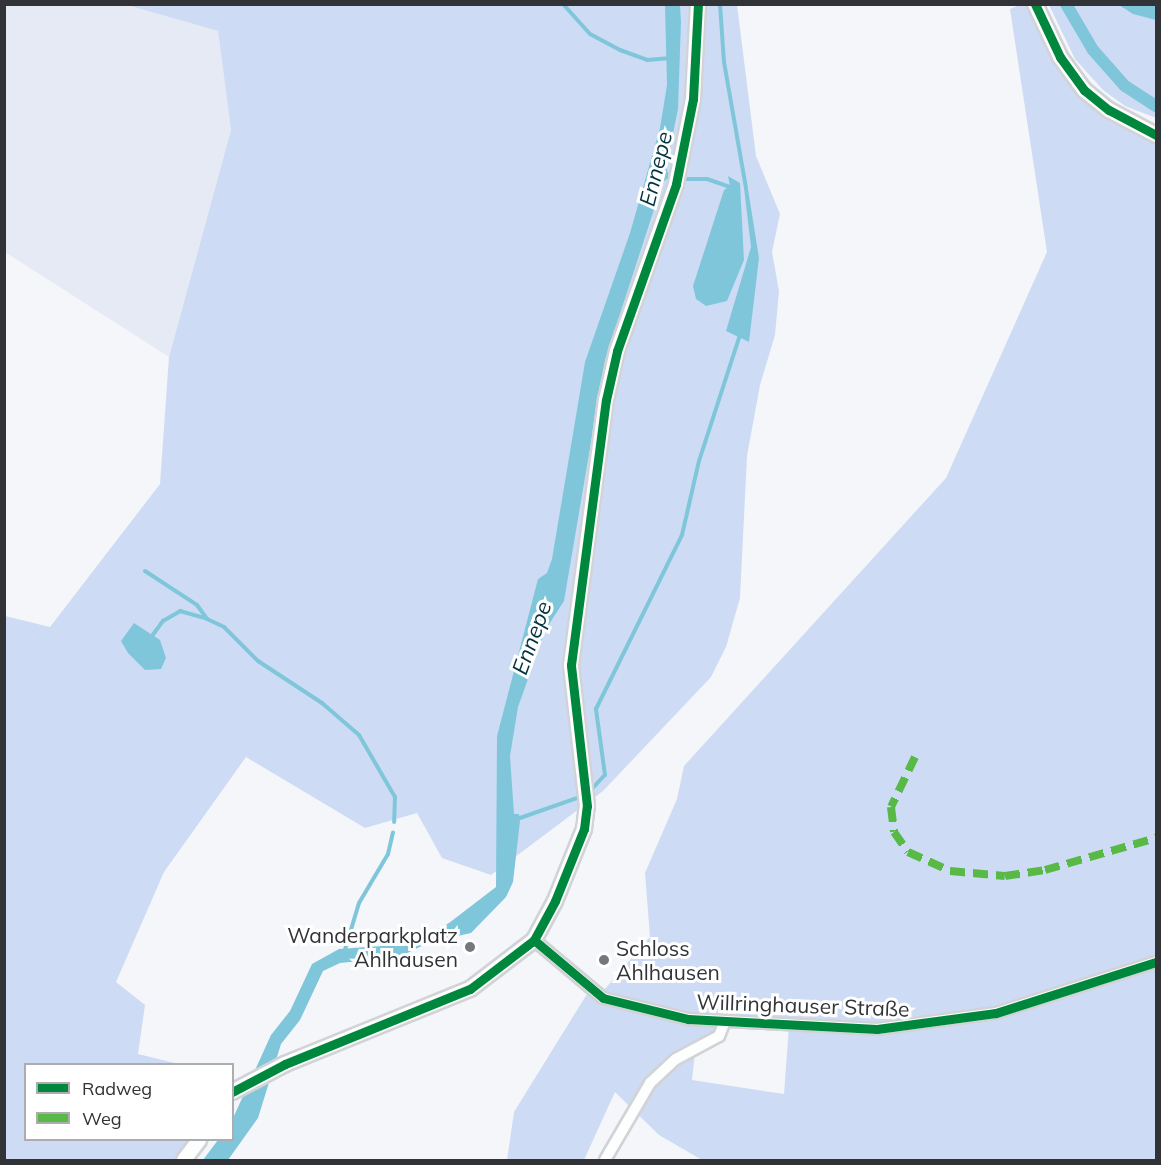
<!DOCTYPE html>
<html>
<head>
<meta charset="utf-8">
<style>
  body { margin:0 }
  #map { position:relative; width:1161px; height:1165px; overflow:hidden; background:#f4f6fa; font-family:Mulish,sans-serif }
  div>[style] { position:absolute }
  .built>* { inset:0; background:#e5eaf4 }
  .green>* { inset:0; background:#cddcf4 }
  .water>* { inset:0; background:#7fc6db }
  .stream>* { height:4px; margin:-2px; padding:0 2px; transform-origin:2px; border-radius:2px; background:#7fc6db }
  .canal>* { height:12px; margin:-6px; padding:0 6px; transform-origin:6px; border-radius:6px; background:#7fc6db }
  .roads { filter:drop-shadow(2px 0 #d1d3d6) drop-shadow(-2px 0 #d1d3d6) drop-shadow(0 2px #d1d3d6) drop-shadow(0 -2px #d1d3d6) }
  .minor>* { height:10px; margin:-5px; padding:0 5px; transform-origin:5px; border-radius:5px; background:#fdfefe }
  .tertiary>* { height:14px; margin:-7px; padding:0 7px; transform-origin:7px; border-radius:7px; background:#fdfefe }
  .quiet>* { height:8px; margin-top:-4px; transform-origin:0; background:repeating-linear-gradient(90deg,#58b947 0 15px,transparent 0 23px) }
  .cycleway>* { height:9px; margin:-4.5px; padding:0 4.5px; transform-origin:4.5px; border-radius:4.5px; background:#00873e }
  .dots>* { width:16px; height:16px; translate:-50% -50%; box-sizing:border-box; border:3px solid #fff; border-radius:50% }
  span { translate:-50% -50%; white-space:nowrap; text-align:center; line-height:1.15; -webkit-text-stroke:6px #fff; paint-order:stroke }
  .poi-label { font-size:21px; color:#313337 }
  .right { translate:-100% -50%; text-align:right }
  .left { translate:0 -50%; text-align:left }
  .street-label { font-size:21px; color:#313337 }
  .water-label { font-size:22px; color:#02333f; font-style:italic }
  .frame { position:absolute; inset:0; border:6px solid #313337; pointer-events:none }
  .legend { position:absolute; left:24px; top:1063px; width:210px; height:78px; box-sizing:border-box; background:#fff; border:2px solid #adadaf; margin:0; padding:8px 10px; list-style:none; font-size:18px; color:#313337 }
  .legend li { display:flex; align-items:center; gap:12px; height:30px }
  .legend b { width:30px; border:2px solid #adadaf }
</style>
</head>
<body>
<div id="map">
  <div class="built">
    <div style="clip-path:polygon(4px 5px,127px 5px,218px 31px,231px 130px,169px 357px,5px 252px)"></div>
  </div>
  <div class="green">
    <div style="clip-path:polygon(127px 5px,737px 5px,756px 156px,780px 214px,772px 252px,779px 291px,775px 335px,760px 385px,747px 456px,740px 598px,726px 647px,711px 677px,603px 791px,491px 875px,442px 858px,417px 813px,365px 828px,246px 757px,164px 872px,116px 982px,145px 1005px,138px 1054px,179px 1064px,26px 1064px,26px 1140px,187px 1140px,185px 1145px,174px 1160px,5px 1160px,5px 616px,50px 627px,160px 484px,169px 357px,231px 130px,218px 31px)"></div>
    <div style="clip-path:polygon(evenodd,1019px 5px,1029px 5px,1048px 48px,1092px 107px,1156px 140px,1156px 1160px,702px 1160px,659px 1135px,615px 1092px,584px 1160px,507px 1160px,514px 1112px,587px 994px,604px 990px,650px 937px,645px 873px,677px 799px,684px 766px,946px 478px,1047px 252px,1010px 9px,1019px 5px,731px 1024px,789px 1026px,784px 1094px,692px 1080px,695px 1053px,731px 1024px)"></div>
    <div style="clip-path:polygon(1049px 5px,1156px 5px,1156px 118px,1125px 106px,1103px 90px,1075px 59px)"></div>
  </div>
  <div class="water">
    <div style="clip-path:polygon(665px 5px,680px 5px,681px 22px,678px 109px,666px 168px,670px 177px,663px 182px,605px 360px,564px 601px,546px 629px,518px 707px,510px 756px,514px 814px,519px 814px,520px 821px,513px 882px,506px 897px,471px 933px,430px 942px,399px 957px,340px 963px,323px 971px,300px 1020px,281px 1044px,258px 1118px,228px 1160px,203px 1160px,218px 1140px,232px 1140px,233px 1118px,271px 1035px,290px 1011px,312px 964px,339px 949px,410px 944px,449px 923px,496px 887px,497px 736px,538px 579px,547px 573px,552px 559px,585px 362px,630px 233px,660px 128px,667px 85px)"></div>
    <div style="clip-path:polygon(1119px 5px,1156px 5px,1156px 20px,1133px 14px)"></div>
    <div style="clip-path:polygon(728px 176px,740px 183px,744px 260px,727px 301px,706px 306px,696px 299px,693px 286px,724px 190px,730px 186px)"></div>
    <div style="clip-path:polygon(744px 188px,748px 189px,759px 258px,749px 342px,726px 331px,751px 247px)"></div>
    <div style="clip-path:polygon(134px 623px,160px 640px,166px 658px,161px 669px,145px 670px,128px 653px,121px 641px)"></div>
  </div>
  <div class="stream">
    <div style="left:563px;top:4px;width:40px;rotate:48deg"></div>
    <div style="left:590px;top:34px;width:34px;rotate:28deg"></div>
    <div style="left:620px;top:50px;width:29px;rotate:20deg"></div>
    <div style="left:647px;top:60px;width:24px;rotate:-5deg"></div>
    <div style="left:720px;top:4px;width:58px;rotate:86.1deg"></div>
    <div style="left:724px;top:62px;width:128px;rotate:80.1deg"></div>
    <div style="left:681px;top:179px;width:26px"></div>
    <div style="left:707px;top:179px;width:24px;rotate:19deg"></div>
    <div style="left:145px;top:571px;width:62px;rotate:33.2deg"></div>
    <div style="left:197px;top:605px;width:17px;rotate:54deg"></div>
    <div style="left:207px;top:619px;width:19px;rotate:25deg"></div>
    <div style="left:224px;top:627px;width:48px;rotate:45deg"></div>
    <div style="left:258px;top:661px;width:77px;rotate:33.3deg"></div>
    <div style="left:322px;top:703px;width:49px;rotate:40.9deg"></div>
    <div style="left:359px;top:735px;width:72px;rotate:59.9deg"></div>
    <div style="left:395px;top:797px;width:25px;rotate:92deg"></div>
    <div style="left:152px;top:636px;width:19px;rotate:-54deg"></div>
    <div style="left:163px;top:621px;width:20px;rotate:-30deg"></div>
    <div style="left:180px;top:611px;width:26px;rotate:16deg"></div>
    <div style="left:589px;top:792px;width:23px;rotate:-47deg"></div>
    <div style="left:605px;top:775px;width:67px;rotate:-97.8deg"></div>
    <div style="left:596px;top:709px;width:194px;rotate:-63.7deg"></div>
    <div style="left:682px;top:535px;width:76px;rotate:-77.1deg"></div>
    <div style="left:699px;top:461px;width:133px;rotate:-72deg"></div>
    <div style="left:517px;top:819px;width:70px;rotate:-19.2deg"></div>
    <div style="left:344px;top:953px;width:52px;rotate:-73.3deg"></div>
    <div style="left:359px;top:903px;width:57px;rotate:-59.4deg"></div>
    <div style="left:388px;top:854px;width:22px;rotate:-77deg"></div>
  </div>
  <div class="canal">
    <div style="left:1066px;top:4px;width:53px;rotate:59.6deg"></div>
    <div style="left:1093px;top:50px;width:48px;rotate:48.4deg"></div>
    <div style="left:1125px;top:86px;width:37px;rotate:33deg"></div>
  </div>
  <div class="roads">
    <div class="minor">
      <div style="left:534px;top:940px;width:90px;rotate:40deg"></div>
      <div style="left:603px;top:998px;width:88px;rotate:13.9deg"></div>
      <div style="left:688px;top:1019px;width:189px;rotate:3deg"></div>
      <div style="left:877px;top:1029px;width:120px;rotate:-7.7deg"></div>
      <div style="left:996px;top:1013px;width:168px;rotate:-17.7deg"></div>
      <div style="left:605px;top:1160px;width:89px;rotate:-59.7deg"></div>
      <div style="left:650px;top:1083px;width:35px;rotate:-43deg"></div>
      <div style="left:676px;top:1059px;width:49px;rotate:-28.1deg"></div>
      <div style="left:719px;top:1036px;width:16px;rotate:-68deg"></div>
    </div>
    <div class="tertiary">
      <div style="left:1035px;top:4px;width:59px;rotate:64.7deg"></div>
      <div style="left:1060px;top:57px;width:41px;rotate:54deg"></div>
      <div style="left:1084px;top:90px;width:32px;rotate:39deg"></div>
      <div style="left:1109px;top:110px;width:53px;rotate:28deg"></div>
      <div style="left:232px;top:1092px;width:60px;rotate:-27.8deg"></div>
      <div style="left:285px;top:1064px;width:200px;rotate:-22.1deg"></div>
      <div style="left:470px;top:989px;width:81px;rotate:-37.4deg"></div>
      <div style="left:534px;top:940px;width:44px;rotate:-61.7deg"></div>
      <div style="left:555px;top:901px;width:78px;rotate:-68.1deg"></div>
      <div style="left:584px;top:829px;width:23px;rotate:-83deg"></div>
      <div style="left:587px;top:806px;width:142px;rotate:-96.5deg"></div>
      <div style="left:571px;top:665px;width:267px;rotate:-82.5deg"></div>
      <div style="left:606px;top:400px;width:50px;rotate:-77.3deg"></div>
      <div style="left:617px;top:351px;width:177px;rotate:-70.5deg"></div>
      <div style="left:676px;top:184px;width:87px;rotate:-78.7deg"></div>
      <div style="left:693px;top:99px;width:95px;rotate:-87deg"></div>
      <div style="left:184px;top:1160px;width:25px;rotate:-53deg"></div>
    </div>
  </div>
  <div class="quiet">
    <div style="left:915px;top:757px;width:55px;rotate:115.6deg"></div>
    <div style="left:891px;top:807px;width:25px;rotate:83deg"></div>
    <div style="left:894px;top:832px;width:24px;rotate:55deg"></div>
    <div style="left:908px;top:852px;width:46px;rotate:24.3deg"></div>
    <div style="left:950px;top:871px;width:55px;rotate:5.2deg"></div>
    <div style="left:1005px;top:876px;width:40px;rotate:-8.5deg"></div>
    <div style="left:1045px;top:870px;width:116px;rotate:-16.1deg"></div>
  </div>
  <div class="cycleway">
    <div style="left:1035px;top:4px;width:59px;rotate:64.7deg"></div>
    <div style="left:1060px;top:57px;width:41px;rotate:54deg"></div>
    <div style="left:1084px;top:90px;width:32px;rotate:39deg"></div>
    <div style="left:1109px;top:110px;width:53px;rotate:28deg"></div>
    <div style="left:534px;top:940px;width:90px;rotate:40deg"></div>
    <div style="left:603px;top:998px;width:88px;rotate:13.9deg"></div>
    <div style="left:688px;top:1019px;width:189px;rotate:3deg"></div>
    <div style="left:877px;top:1029px;width:120px;rotate:-7.7deg"></div>
    <div style="left:996px;top:1013px;width:168px;rotate:-17.7deg"></div>
    <div style="left:232px;top:1092px;width:60px;rotate:-27.8deg"></div>
    <div style="left:285px;top:1064px;width:200px;rotate:-22.1deg"></div>
    <div style="left:470px;top:989px;width:81px;rotate:-37.4deg"></div>
    <div style="left:534px;top:940px;width:44px;rotate:-61.7deg"></div>
    <div style="left:555px;top:901px;width:78px;rotate:-68.1deg"></div>
    <div style="left:584px;top:829px;width:23px;rotate:-83deg"></div>
    <div style="left:587px;top:806px;width:142px;rotate:-96.5deg"></div>
    <div style="left:571px;top:665px;width:267px;rotate:-82.5deg"></div>
    <div style="left:606px;top:400px;width:50px;rotate:-77.3deg"></div>
    <div style="left:617px;top:351px;width:177px;rotate:-70.5deg"></div>
    <div style="left:676px;top:184px;width:87px;rotate:-78.7deg"></div>
    <div style="left:693px;top:99px;width:95px;rotate:-87deg"></div>
  </div>
  <div class="dots">
    <div style="left:470px;top:947px;background:#75777b"></div>
    <div style="left:604px;top:960px;background:#75777b"></div>
  </div>
  <div class="poi-label">
    <span class="right" style="left:458px;top:947px">Wanderparkplatz<br>Ahlhausen</span>
    <span class="left" style="left:616px;top:960px">Schloss<br>Ahlhausen</span>
  </div>
  <div class="street-label">
    <span style="left:803px;top:1005px;rotate:2deg">Willringhauser Straße</span>
  </div>
  <div class="water-label">
    <span style="left:656px;top:169px;rotate:-76deg">Ennepe</span>
    <span style="left:532px;top:638px;rotate:-70deg">Ennepe</span>
  </div>
  <div class="frame"></div>
  <ul class="legend">
  <li><b style="height:8px;background:#00873e"></b>Radweg</li>
  <li><b style="height:8px;background:#58b947"></b>Weg</li>
  </ul>
</div>
</body>
</html>
